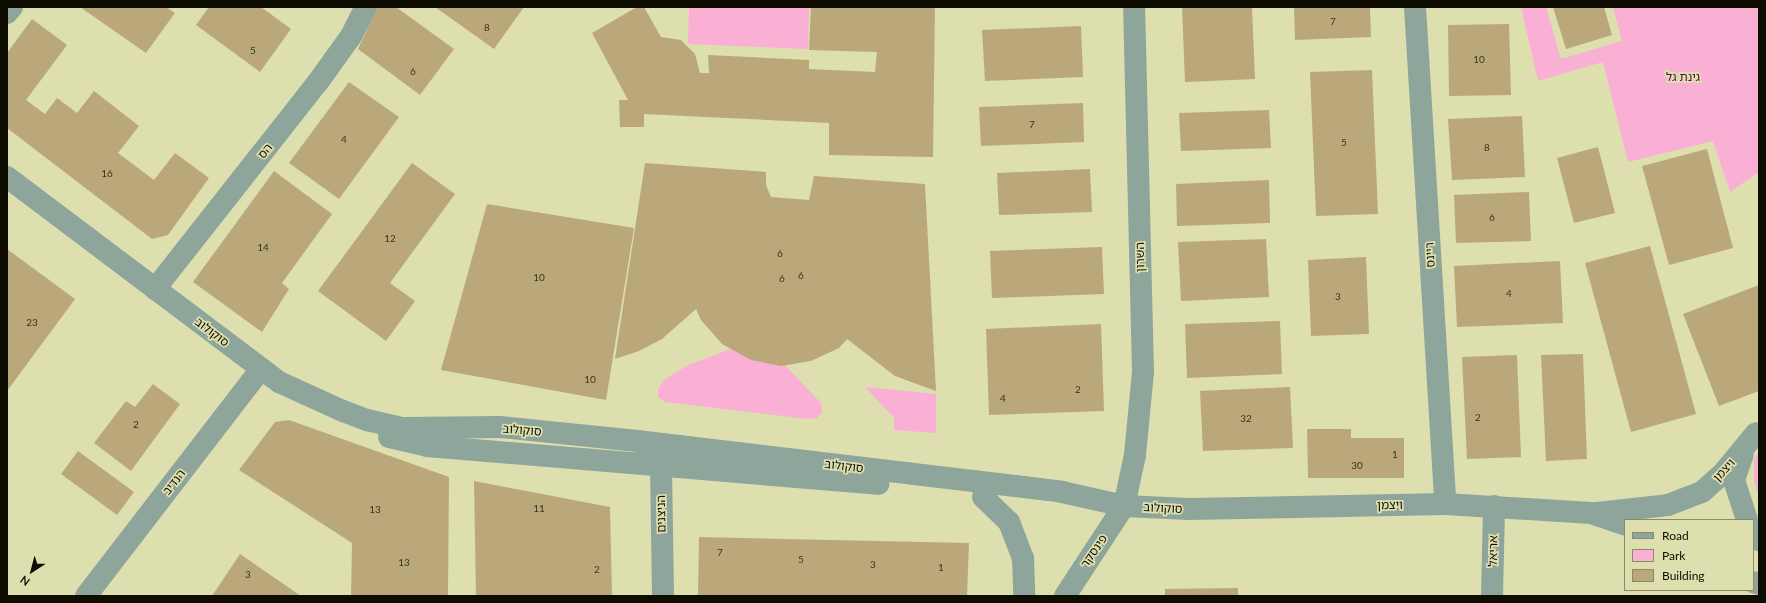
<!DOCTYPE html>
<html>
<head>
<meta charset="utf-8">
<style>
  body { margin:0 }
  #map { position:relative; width:1766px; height:603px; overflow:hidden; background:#dedfae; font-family:Lato,"Noto Sans Hebrew",sans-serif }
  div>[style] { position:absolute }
  .green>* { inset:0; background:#f9b0d4 }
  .building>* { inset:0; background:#baa87b }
  .minor>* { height:22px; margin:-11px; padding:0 11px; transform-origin:11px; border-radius:11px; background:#8ea59c }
  .tertiary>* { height:22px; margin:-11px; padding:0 11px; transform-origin:11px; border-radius:11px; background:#8ea59c }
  span { translate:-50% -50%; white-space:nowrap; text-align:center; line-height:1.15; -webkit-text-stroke:3.5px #dedfae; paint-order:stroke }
  .number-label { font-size:10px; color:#39341f }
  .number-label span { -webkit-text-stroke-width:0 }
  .park-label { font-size:12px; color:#4e0f35 }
  .street-label { font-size:12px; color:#0e0d00 }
  .frame { position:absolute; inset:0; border:8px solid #0e0d00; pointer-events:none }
  .legend { position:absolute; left:1624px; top:519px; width:130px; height:72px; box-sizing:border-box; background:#dedfae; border:1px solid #8b8b68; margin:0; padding:5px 7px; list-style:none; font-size:12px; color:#0e0d00 }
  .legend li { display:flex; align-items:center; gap:8px; height:20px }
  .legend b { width:20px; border:1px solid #8b8b68 }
  .north { position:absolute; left:12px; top:551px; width:40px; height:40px; -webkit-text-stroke:3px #dedfae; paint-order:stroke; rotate:216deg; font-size:11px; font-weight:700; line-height:16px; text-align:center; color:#0e0d00 }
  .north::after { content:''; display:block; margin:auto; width:14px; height:18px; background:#0e0d00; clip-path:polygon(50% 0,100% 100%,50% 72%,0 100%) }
</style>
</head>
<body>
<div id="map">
  <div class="green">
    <div style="clip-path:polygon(689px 7px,809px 7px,808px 49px,688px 44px)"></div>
    <div style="clip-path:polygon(1521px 7px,1546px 7px,1561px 59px,1622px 41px,1613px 7px,1759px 7px,1759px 172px,1730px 192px,1713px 141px,1628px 162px,1603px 62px,1538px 81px)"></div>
    <div style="clip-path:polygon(731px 349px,751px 360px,785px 365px,821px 403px,822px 412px,817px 418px,808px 419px,665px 402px,658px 397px,658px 389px,664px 380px,688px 365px)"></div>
    <div style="clip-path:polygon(865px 387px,936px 394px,936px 433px,894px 430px,894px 418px)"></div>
    <div style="clip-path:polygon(1759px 451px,1759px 498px,1754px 481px,1754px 459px)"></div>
  </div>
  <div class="building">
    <div style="clip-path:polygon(80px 7px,166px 7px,175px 13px,146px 53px)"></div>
    <div style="clip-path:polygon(209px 7px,261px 7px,291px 29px,260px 72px,196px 25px)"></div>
    <div style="clip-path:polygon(377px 7px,396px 7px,454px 49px,420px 95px,358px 49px)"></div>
    <div style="clip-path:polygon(435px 7px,524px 7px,494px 49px)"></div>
    <div style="clip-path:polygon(637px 7px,644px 7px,661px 37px,681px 40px,695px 54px,700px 73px,709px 73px,708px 55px,809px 60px,809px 69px,875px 72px,877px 52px,809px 50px,811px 7px,935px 7px,933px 157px,829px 155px,829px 123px,644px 114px,644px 127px,620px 127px,619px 100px,628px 100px,592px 33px)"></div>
    <div style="clip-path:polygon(1182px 7px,1252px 7px,1255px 79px,1185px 82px)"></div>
    <div style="clip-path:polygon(1294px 7px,1370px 7px,1371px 37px,1295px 40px)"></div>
    <div style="clip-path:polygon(1553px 7px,1604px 7px,1612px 35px,1566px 49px)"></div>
    <div style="clip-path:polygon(32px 19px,67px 45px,26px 100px,45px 114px,57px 98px,77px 113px,94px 91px,139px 126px,118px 153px,154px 180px,175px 153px,209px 178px,168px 235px,152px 239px,7px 128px,7px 53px)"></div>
    <div style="clip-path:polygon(1509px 24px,1511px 95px,1449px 96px,1448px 25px)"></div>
    <div style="clip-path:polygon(1081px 26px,1083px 77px,985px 81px,982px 30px)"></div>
    <div style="clip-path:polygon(1372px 70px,1378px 214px,1316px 216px,1310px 72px)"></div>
    <div style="clip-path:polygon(349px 82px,399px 117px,339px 199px,289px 163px)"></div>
    <div style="clip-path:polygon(1083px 103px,1084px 142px,981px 146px,979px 107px)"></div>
    <div style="clip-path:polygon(1269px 110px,1271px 148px,1181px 151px,1179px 113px)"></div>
    <div style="clip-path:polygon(1522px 116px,1525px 177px,1452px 180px,1448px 119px)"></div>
    <div style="clip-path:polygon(1598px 147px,1615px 213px,1574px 223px,1557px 158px)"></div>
    <div style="clip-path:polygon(1707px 149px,1733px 248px,1669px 265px,1642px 166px)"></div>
    <div style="clip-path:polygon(412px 163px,455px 194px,390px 283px,415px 301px,386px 341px,318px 291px)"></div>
    <div style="clip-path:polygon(645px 163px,766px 172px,766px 185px,771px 197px,809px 200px,814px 176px,925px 184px,936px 391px,895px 376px,847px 339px,839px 348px,811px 361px,781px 366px,751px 360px,722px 344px,701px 320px,696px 309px,662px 339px,639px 351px,615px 359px)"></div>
    <div style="clip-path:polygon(1090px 169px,1092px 212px,999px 215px,997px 173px)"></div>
    <div style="clip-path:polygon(274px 171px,332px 214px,282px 283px,289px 289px,262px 332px,193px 282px)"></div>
    <div style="clip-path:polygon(1269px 180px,1270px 223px,1177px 226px,1176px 184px)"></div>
    <div style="clip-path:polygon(1529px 192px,1531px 241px,1456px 243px,1454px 195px)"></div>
    <div style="clip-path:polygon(487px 204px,634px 228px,606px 400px,441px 370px)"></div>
    <div style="clip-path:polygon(1266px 239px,1269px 297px,1181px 301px,1178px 242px)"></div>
    <div style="clip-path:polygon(1650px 246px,1696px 414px,1631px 432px,1585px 263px)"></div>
    <div style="clip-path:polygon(1102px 247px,1104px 294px,992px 298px,990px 251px)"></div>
    <div style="clip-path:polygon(7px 249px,75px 299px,7px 391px)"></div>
    <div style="clip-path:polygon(1366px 257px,1369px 334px,1311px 336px,1308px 260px)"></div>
    <div style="clip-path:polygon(1560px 261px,1563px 323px,1457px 327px,1454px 266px)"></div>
    <div style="clip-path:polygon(1759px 285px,1759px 391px,1719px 406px,1683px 314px)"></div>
    <div style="clip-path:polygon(1280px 321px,1282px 374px,1187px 378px,1185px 324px)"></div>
    <div style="clip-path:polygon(1101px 324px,1104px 411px,989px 415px,986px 329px)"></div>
    <div style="clip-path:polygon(1583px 354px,1587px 459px,1546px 461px,1541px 355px)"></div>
    <div style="clip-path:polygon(1517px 355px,1521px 457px,1467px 459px,1462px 357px)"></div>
    <div style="clip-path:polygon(153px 384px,180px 404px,131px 471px,94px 443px,126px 401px,135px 407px)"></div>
    <div style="clip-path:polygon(1290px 387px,1293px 448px,1203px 451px,1200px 391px)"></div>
    <div style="clip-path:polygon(289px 420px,449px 477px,448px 596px,351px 596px,352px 543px,239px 470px,275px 422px)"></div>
    <div style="clip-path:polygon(1307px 429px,1351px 429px,1351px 438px,1404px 438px,1404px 478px,1308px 478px)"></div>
    <div style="clip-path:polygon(78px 451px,134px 492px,117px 515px,61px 474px)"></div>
    <div style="clip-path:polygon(474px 481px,610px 507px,612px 596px,476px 596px)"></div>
    <div style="clip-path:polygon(699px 537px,969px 543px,967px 596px,698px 596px)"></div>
    <div style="clip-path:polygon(240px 554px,301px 596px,212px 596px)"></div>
    <div style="clip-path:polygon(1238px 588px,1238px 596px,1165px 596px,1165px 589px)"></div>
  </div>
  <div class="minor">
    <div style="left:1415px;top:7px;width:498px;rotate:86.5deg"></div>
    <div style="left:7px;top:13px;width:8px;rotate:-50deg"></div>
    <div style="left:155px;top:289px;width:263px;rotate:-51.8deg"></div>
    <div style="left:318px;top:82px;width:57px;rotate:-54.3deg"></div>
    <div style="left:351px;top:36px;width:33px;rotate:-63deg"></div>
    <div style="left:647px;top:452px;width:21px;rotate:47deg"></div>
    <div style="left:661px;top:467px;width:129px;rotate:89.1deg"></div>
    <div style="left:1124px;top:506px;width:52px;rotate:-77.8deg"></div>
    <div style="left:1135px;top:455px;width:83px;rotate:-84.5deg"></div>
    <div style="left:1143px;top:372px;width:365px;rotate:-91.4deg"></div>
    <div style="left:86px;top:596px;width:287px;rotate:-52.4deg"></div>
    <div style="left:1492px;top:596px;width:90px;rotate:-88.7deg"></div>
  </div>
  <div class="tertiary">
    <div style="left:7px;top:177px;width:341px;rotate:37deg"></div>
    <div style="left:279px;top:382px;width:70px;rotate:24.4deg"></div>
    <div style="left:343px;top:411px;width:26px;rotate:21deg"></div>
    <div style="left:367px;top:420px;width:37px;rotate:13deg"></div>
    <div style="left:403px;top:428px;width:97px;rotate:-0.6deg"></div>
    <div style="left:500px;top:427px;width:138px;rotate:5.8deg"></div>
    <div style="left:637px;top:441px;width:428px;rotate:6.8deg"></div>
    <div style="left:1062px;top:492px;width:64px;rotate:12.7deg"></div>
    <div style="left:1124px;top:506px;width:65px;rotate:2.6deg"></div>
    <div style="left:1189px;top:509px;width:256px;rotate:-1.1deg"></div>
    <div style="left:1445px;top:504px;width:146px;rotate:3.5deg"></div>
    <div style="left:1591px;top:513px;width:36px;rotate:19deg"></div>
    <div style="left:389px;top:437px;width:39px;rotate:13deg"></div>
    <div style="left:427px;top:446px;width:453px;rotate:4.8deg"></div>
    <div style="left:1743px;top:454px;width:28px;rotate:109deg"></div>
    <div style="left:1734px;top:480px;width:42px;rotate:72deg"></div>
    <div style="left:983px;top:497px;width:36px;rotate:44deg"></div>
    <div style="left:1009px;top:522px;width:39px;rotate:69deg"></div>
    <div style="left:1023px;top:558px;width:38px;rotate:88deg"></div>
    <div style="left:1597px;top:513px;width:71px;rotate:-6.4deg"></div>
    <div style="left:1668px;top:505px;width:36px;rotate:-21deg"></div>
    <div style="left:1702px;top:492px;width:30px;rotate:-42deg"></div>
    <div style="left:1724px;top:472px;width:50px;rotate:-50.6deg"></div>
    <div style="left:1753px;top:530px;width:12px;rotate:59deg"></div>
    <div style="left:1753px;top:582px;width:6px;rotate:18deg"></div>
    <div style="left:1065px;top:596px;width:108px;rotate:-56.8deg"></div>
  </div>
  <div class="number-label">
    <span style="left:1333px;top:22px">7</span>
    <span style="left:487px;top:28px">8</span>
    <span style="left:253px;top:51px">5</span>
    <span style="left:1479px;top:60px">10</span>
    <span style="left:413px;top:72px">6</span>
    <span style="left:1032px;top:125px">7</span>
    <span style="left:344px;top:140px">4</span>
    <span style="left:1344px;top:143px">5</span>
    <span style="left:1487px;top:148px">8</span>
    <span style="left:107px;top:174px">16</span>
    <span style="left:1492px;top:218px">6</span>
    <span style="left:390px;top:239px">12</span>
    <span style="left:263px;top:248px">14</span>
    <span style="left:780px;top:254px">6</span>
    <span style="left:801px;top:276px">6</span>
    <span style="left:539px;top:278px">10</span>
    <span style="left:782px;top:279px">6</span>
    <span style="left:1509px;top:294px">4</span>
    <span style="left:1338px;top:297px">3</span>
    <span style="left:32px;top:323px">23</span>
    <span style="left:590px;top:380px">10</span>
    <span style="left:1078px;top:390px">2</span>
    <span style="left:1003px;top:399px">4</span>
    <span style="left:1478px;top:418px">2</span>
    <span style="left:1246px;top:419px">32</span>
    <span style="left:136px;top:425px">2</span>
    <span style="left:1395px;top:455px">1</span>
    <span style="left:1357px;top:466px">30</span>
    <span style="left:539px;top:509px">11</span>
    <span style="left:375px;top:510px">13</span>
    <span style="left:720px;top:553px">7</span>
    <span style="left:801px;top:560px">5</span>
    <span style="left:404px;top:563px">13</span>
    <span style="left:873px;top:565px">3</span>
    <span style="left:941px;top:568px">1</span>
    <span style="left:597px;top:570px">2</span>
    <span style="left:248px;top:575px">3</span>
  </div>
  <div class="park-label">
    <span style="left:1683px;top:77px">גינת גל</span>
  </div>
  <div class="street-label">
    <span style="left:265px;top:151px;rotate:-51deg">הס</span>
    <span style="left:1430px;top:255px;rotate:-93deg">ריינס</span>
    <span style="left:1140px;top:257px;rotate:-91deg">השרון</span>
    <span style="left:212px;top:332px;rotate:37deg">סוקולוב</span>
    <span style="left:522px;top:430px;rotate:5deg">סוקולוב</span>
    <span style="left:844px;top:466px;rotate:7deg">סוקולוב</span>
    <span style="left:1724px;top:470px;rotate:-47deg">ויצמן</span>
    <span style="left:174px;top:482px;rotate:-52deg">הנדיב</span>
    <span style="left:1390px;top:505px;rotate:-1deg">ויצמן</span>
    <span style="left:1163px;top:508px;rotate:3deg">סוקולוב</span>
    <span style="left:661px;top:514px;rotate:-91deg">הניצנים</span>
    <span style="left:1094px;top:551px;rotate:-56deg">פינסקר</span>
    <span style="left:1493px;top:551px;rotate:-89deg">אריאל</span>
  </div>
  <div class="frame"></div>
  <ul class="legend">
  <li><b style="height:5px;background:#8ea59c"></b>Road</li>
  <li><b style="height:11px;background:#f9b0d4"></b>Park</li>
  <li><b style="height:11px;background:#baa87b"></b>Building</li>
  </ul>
  <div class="north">N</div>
</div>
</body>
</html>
